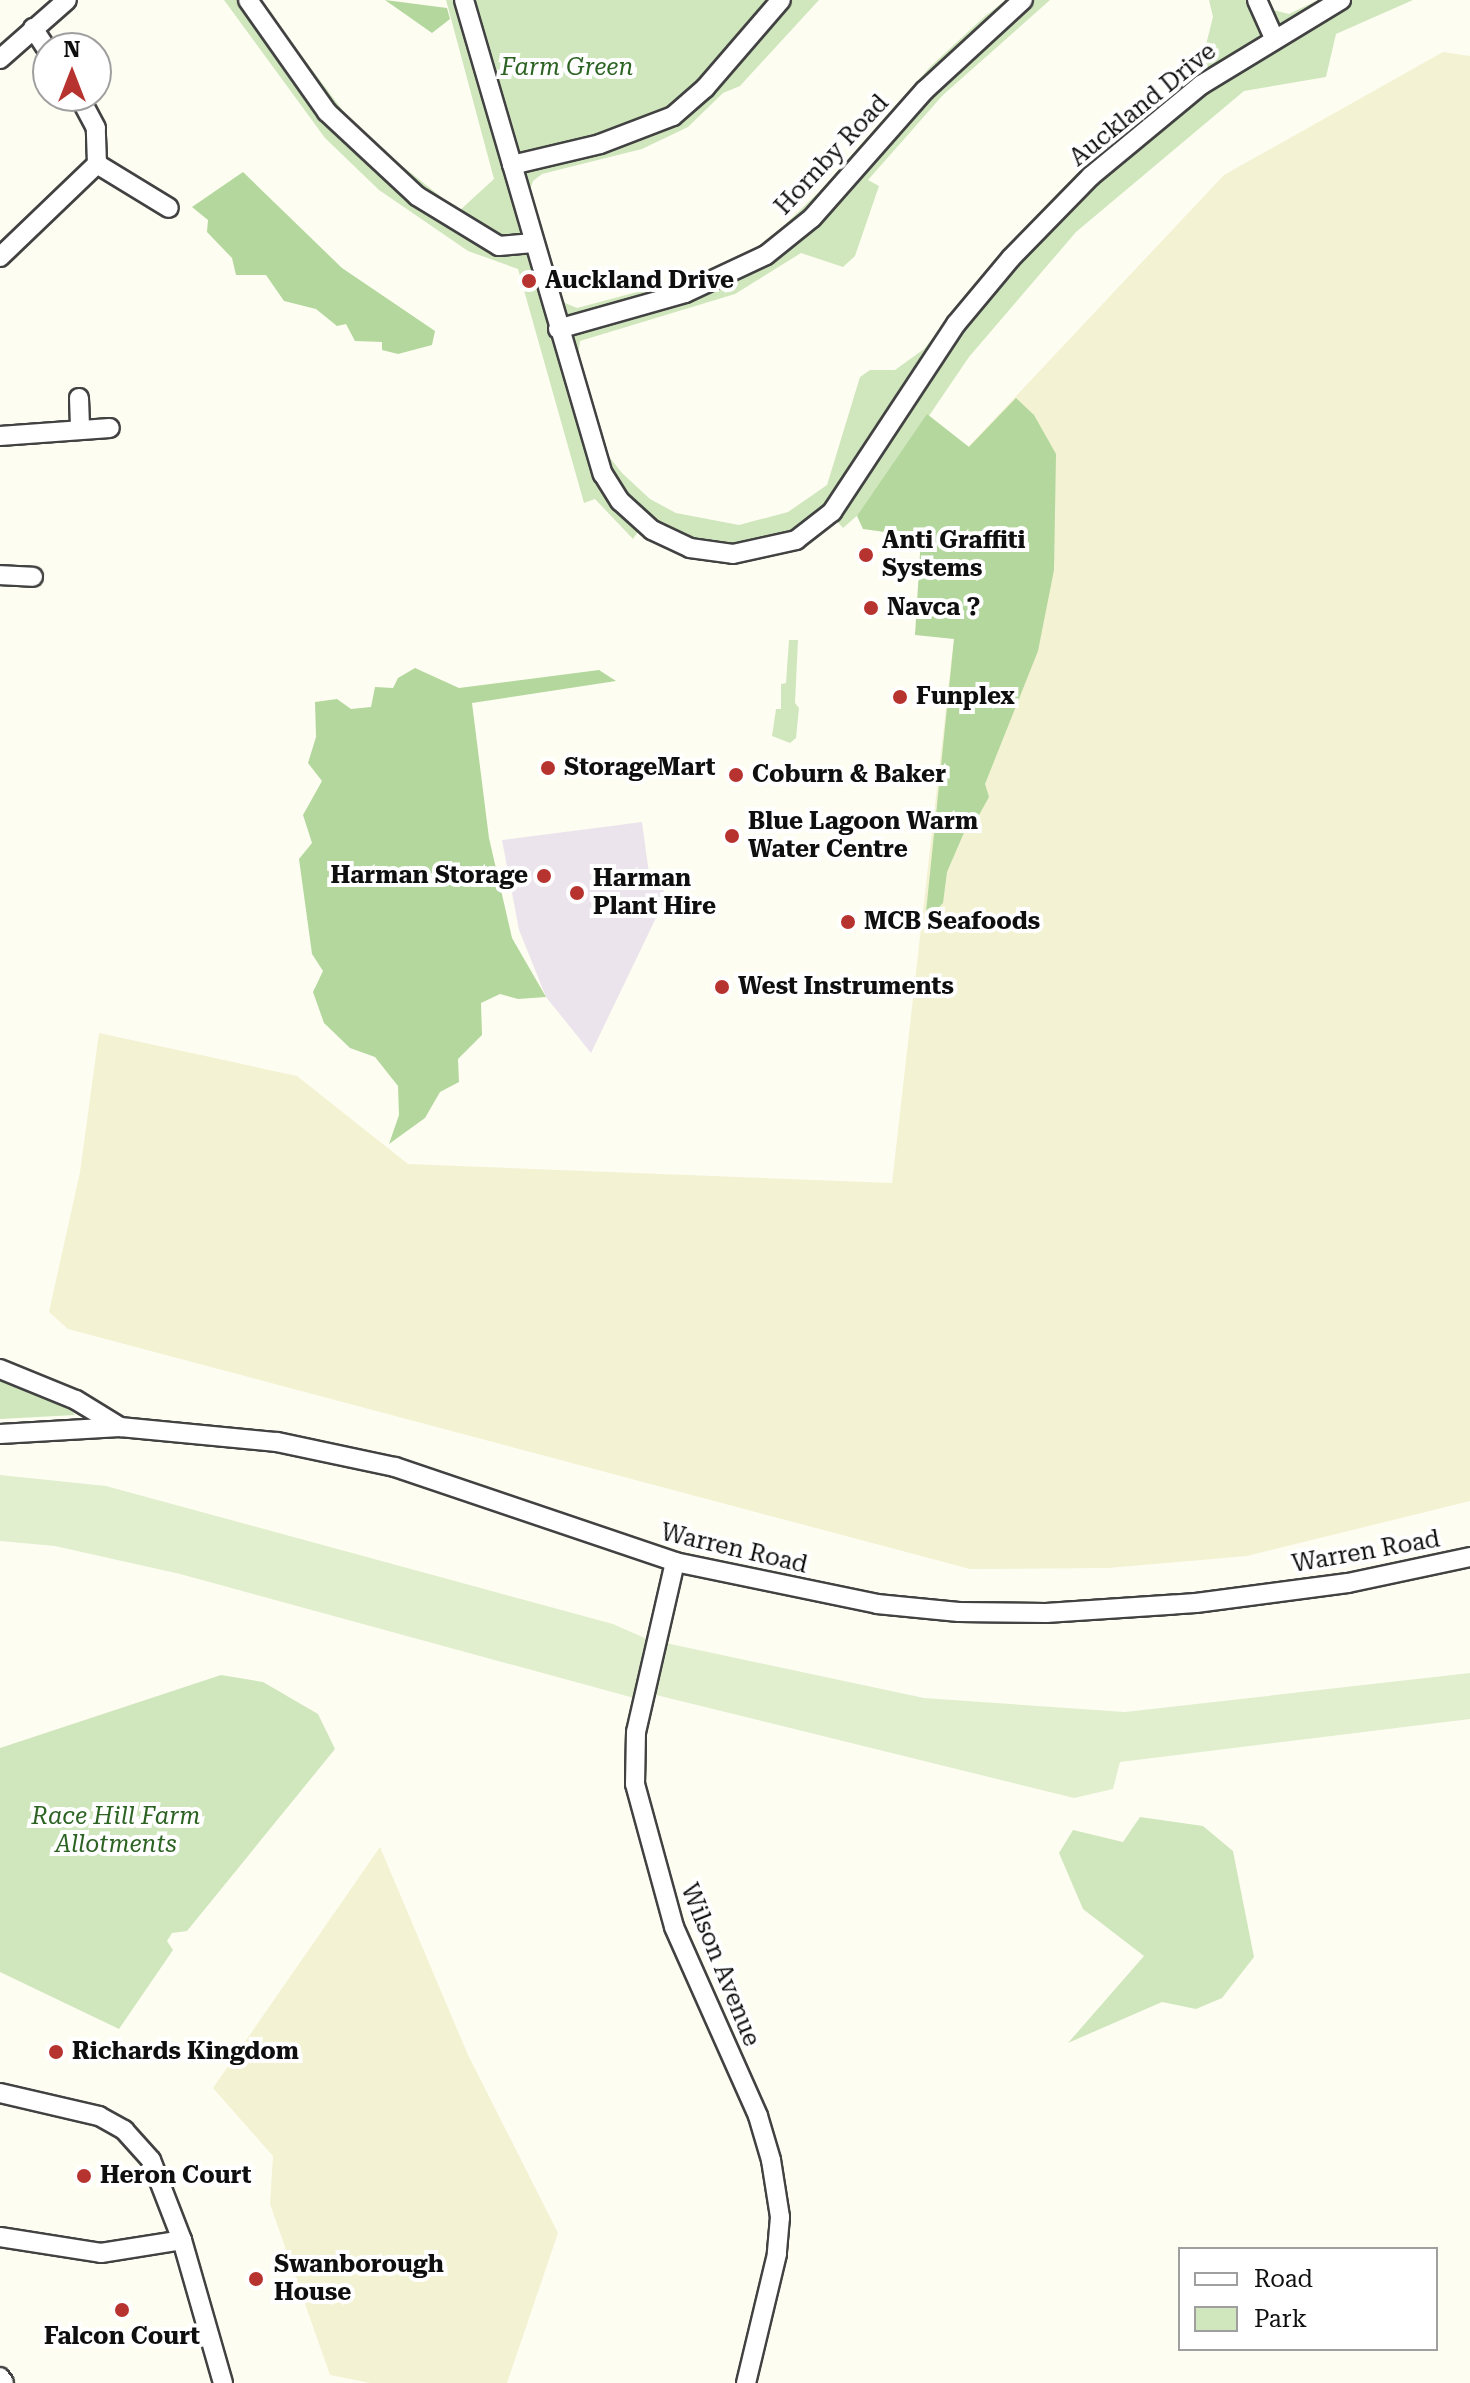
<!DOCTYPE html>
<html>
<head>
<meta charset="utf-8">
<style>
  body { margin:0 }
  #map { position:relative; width:1470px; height:2383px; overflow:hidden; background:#fefdf2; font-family:"Roboto Serif",serif }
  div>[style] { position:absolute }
  .industrial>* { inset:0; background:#ece4ed }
  .farmland>* { inset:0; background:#f3f2d3 }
  .green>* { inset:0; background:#d0e7bd }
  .forest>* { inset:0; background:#b3d79d }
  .pitch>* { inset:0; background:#e1efce }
  .roads { filter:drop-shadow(2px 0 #424242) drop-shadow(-2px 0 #424242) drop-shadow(0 2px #424242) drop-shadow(0 -2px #424242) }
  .minor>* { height:18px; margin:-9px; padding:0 9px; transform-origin:9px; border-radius:9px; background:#fff }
  .dots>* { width:22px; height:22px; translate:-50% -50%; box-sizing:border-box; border:4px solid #fff; border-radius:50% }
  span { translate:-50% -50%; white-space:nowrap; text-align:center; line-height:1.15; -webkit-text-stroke:8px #fff; paint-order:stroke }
  .park-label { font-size:24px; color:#2c6323; font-style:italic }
  .street-label { font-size:24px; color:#0f0f0f }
  .poi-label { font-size:24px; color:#0f0f0f; font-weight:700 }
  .left { translate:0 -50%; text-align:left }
  .right { translate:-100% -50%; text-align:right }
  .legend { position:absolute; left:1178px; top:2247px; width:260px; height:104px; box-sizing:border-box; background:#fff; border:2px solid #9f9f9f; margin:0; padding:10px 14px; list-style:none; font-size:24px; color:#0f0f0f }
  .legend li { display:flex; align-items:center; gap:16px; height:40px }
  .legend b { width:40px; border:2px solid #9f9f9f }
  .north { position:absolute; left:32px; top:32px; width:80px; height:80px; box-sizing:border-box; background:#fff; border:2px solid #9f9f9f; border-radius:50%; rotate:0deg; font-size:22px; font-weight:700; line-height:32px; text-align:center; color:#0f0f0f }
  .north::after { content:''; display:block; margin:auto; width:28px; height:36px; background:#b7332f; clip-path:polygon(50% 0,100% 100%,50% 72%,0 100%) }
</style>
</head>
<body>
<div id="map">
  <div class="industrial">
    <div style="clip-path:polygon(642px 822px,649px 873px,667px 895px,591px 1053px,546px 997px,519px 930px,502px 840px)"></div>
  </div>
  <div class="farmland">
    <div style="clip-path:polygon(1443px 52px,1470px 56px,1470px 1501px,1247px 1556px,1108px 1568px,970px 1569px,68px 1329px,49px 1312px,80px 1172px,99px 1033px,297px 1076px,408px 1164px,892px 1183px,954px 638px,968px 447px,1224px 175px)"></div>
    <div style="clip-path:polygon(380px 1847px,468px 2055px,558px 2233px,507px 2383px,370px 2383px,330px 2375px,270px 2204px,273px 2156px,213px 2088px)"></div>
  </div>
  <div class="green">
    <div style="clip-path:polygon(224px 0,260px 0,358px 131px,459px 211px,494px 179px,446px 0,819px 0,740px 86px,723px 93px,688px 127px,642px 149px,542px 174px,533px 181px,529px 193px,558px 291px,565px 303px,577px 308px,701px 275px,768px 241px,819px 192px,930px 67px,984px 17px,1006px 0,1050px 0,943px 95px,868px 180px,879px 186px,855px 256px,843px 267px,801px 253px,735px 294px,580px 341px,578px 358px,607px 454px,622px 473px,650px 499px,676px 513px,739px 525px,788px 512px,827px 485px,860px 377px,870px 370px,895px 370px,924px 349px,983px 274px,1059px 192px,1198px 76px,1213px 17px,1209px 0,1268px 0,1273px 10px,1289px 14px,1318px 0,1413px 0,1336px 34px,1326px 77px,1244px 91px,1076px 232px,969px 357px,867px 507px,843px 528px,826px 509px,785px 535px,735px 545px,697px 540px,649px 516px,633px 539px,595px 499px,584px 503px,518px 269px,468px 251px,379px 190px,325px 138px)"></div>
    <div style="clip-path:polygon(789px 640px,798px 640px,795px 703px,799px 708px,796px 738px,790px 743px,772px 736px,776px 709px,781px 709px,781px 684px,786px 683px)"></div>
    <div style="clip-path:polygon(0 1379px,70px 1408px,75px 1415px,0 1419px)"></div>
    <div style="clip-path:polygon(221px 1675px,263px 1682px,318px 1714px,335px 1749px,187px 1931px,172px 1933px,167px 1941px,173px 1950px,119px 2029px,0 1972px,0 1748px)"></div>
    <div style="clip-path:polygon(1140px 1817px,1203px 1826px,1233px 1851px,1254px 1957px,1222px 1998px,1196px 2009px,1162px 2002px,1068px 2043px,1144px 1956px,1083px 1909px,1059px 1853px,1073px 1830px,1123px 1842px)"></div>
  </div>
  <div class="forest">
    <div style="clip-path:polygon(385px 0,447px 8px,450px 19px,432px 33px)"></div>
    <div style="clip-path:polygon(243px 172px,342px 268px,435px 331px,432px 345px,398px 354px,382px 350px,382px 342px,355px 341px,346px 324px,337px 326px,316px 309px,284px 301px,266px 275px,236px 275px,232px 258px,207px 232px,208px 220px,192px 207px)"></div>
    <div style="clip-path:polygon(1016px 398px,1034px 415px,1056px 454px,1054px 570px,1038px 651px,985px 784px,989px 797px,979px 815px,969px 821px,947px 872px,943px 903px,925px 922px,954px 639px,915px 635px,921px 537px,863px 529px,857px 516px,927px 414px,969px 447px)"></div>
    <div style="clip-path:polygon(415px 668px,459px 688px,599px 670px,616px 681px,472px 703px,489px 838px,512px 938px,546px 997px,518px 999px,500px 994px,481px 1003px,482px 1035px,458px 1059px,459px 1082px,440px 1092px,425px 1118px,389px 1144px,399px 1115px,398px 1086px,375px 1057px,350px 1048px,324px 1023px,313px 992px,323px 971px,312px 954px,299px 859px,312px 843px,303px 815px,322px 781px,308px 763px,316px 737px,315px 702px,337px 699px,351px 709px,371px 707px,375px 687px,393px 688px,398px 678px)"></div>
  </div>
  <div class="pitch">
    <div style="clip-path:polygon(0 1475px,106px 1486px,613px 1624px,647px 1639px,924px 1698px,1125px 1712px,1470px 1673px,1470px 1719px,1120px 1762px,1113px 1789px,1074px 1798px,652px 1694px,634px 1698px,180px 1574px,55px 1546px,0 1541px)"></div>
  </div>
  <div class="roads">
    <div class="minor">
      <div style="left:248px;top:0;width:137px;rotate:54.8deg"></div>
      <div style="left:327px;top:112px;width:123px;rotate:43deg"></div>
      <div style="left:417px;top:196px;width:96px;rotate:31.4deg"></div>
      <div style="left:499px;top:246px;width:34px;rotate:-5deg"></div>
      <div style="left:464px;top:0;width:494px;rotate:73.7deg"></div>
      <div style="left:603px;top:474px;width:32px;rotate:58deg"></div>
      <div style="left:620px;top:501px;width:43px;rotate:42.2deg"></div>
      <div style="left:652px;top:530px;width:42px;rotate:25.3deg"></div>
      <div style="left:690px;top:548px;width:43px;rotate:7.9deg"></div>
      <div style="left:733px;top:554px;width:65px;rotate:-12.5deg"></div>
      <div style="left:796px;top:540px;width:46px;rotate:-37.9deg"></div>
      <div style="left:832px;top:512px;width:225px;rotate:-56.6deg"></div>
      <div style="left:956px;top:324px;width:86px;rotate:-50.2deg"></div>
      <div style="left:1011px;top:258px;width:115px;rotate:-45.7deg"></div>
      <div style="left:1091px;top:176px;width:143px;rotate:-39.6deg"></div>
      <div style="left:1201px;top:85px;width:164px;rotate:-31.3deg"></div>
      <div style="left:1257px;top:0;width:42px;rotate:65.9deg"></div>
      <div style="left:33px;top:28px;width:27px;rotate:57deg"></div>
      <div style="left:0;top:59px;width:89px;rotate:-41.4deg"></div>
      <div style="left:97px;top:164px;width:84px;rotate:31.4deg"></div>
      <div style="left:512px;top:165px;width:90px;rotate:-13.4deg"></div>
      <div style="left:600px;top:144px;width:78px;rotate:-21deg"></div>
      <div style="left:673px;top:116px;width:43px;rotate:-41.2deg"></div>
      <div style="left:705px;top:88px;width:116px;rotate:-49.2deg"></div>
      <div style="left:0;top:257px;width:134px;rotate:-43.8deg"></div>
      <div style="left:97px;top:164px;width:36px;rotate:-92deg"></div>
      <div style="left:96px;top:128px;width:36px;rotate:-118deg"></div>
      <div style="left:558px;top:329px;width:132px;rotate:-15.8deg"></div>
      <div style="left:685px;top:293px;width:89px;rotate:-25.1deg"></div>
      <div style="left:766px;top:255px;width:59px;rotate:-38.8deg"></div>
      <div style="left:812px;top:218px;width:171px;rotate:-48.6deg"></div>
      <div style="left:925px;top:90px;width:133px;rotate:-42.6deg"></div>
      <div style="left:79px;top:398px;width:30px;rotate:88deg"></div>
      <div style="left:0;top:436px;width:110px;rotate:-4.2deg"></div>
      <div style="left:0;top:575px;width:33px;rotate:3deg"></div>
      <div style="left:0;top:1369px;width:82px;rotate:22.2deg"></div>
      <div style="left:76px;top:1400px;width:52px;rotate:31.5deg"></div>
      <div style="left:0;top:1434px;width:120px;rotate:-3.3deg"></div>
      <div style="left:120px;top:1427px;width:158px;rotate:5.5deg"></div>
      <div style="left:277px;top:1442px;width:121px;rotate:12deg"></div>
      <div style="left:395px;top:1467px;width:296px;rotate:18.7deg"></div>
      <div style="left:675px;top:1562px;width:206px;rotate:11.7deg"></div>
      <div style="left:877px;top:1604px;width:82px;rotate:5.6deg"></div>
      <div style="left:959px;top:1612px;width:87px;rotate:0.7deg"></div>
      <div style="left:1046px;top:1613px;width:150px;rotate:-3.8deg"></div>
      <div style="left:1196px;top:1603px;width:153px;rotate:-7.5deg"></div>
      <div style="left:1348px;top:1583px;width:125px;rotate:-12deg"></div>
      <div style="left:675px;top:1562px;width:174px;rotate:102.9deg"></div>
      <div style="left:636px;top:1732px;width:52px;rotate:91.1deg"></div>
      <div style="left:635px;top:1784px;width:148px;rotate:74.7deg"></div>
      <div style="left:674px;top:1927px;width:207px;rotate:66deg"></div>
      <div style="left:758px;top:2116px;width:46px;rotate:73.5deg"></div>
      <div style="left:771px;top:2160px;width:58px;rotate:81deg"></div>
      <div style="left:780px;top:2217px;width:37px;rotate:95deg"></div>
      <div style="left:777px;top:2254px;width:133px;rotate:103.5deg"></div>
      <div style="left:0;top:2093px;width:102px;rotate:13.1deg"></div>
      <div style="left:99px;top:2116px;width:29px;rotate:29deg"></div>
      <div style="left:124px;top:2130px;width:40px;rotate:48deg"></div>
      <div style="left:151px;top:2160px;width:86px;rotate:68.8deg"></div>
      <div style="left:182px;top:2240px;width:149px;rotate:74deg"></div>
      <div style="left:0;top:2237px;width:102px;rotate:9deg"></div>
      <div style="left:101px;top:2253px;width:82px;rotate:-9.1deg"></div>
      <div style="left:0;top:2377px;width:7px;rotate:56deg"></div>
    </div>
  </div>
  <div class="dots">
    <div style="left:529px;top:281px;background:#b7332f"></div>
    <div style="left:866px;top:555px;background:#b7332f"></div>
    <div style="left:871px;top:608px;background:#b7332f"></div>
    <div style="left:900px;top:697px;background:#b7332f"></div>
    <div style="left:548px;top:768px;background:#b7332f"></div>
    <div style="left:736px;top:775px;background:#b7332f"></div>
    <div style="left:732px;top:836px;background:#b7332f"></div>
    <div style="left:544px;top:876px;background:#b7332f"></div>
    <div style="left:577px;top:893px;background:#b7332f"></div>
    <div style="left:848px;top:922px;background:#b7332f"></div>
    <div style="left:722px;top:987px;background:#b7332f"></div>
    <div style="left:56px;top:2052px;background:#b7332f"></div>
    <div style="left:84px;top:2176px;background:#b7332f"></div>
    <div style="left:256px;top:2279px;background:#b7332f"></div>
    <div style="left:122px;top:2310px;background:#b7332f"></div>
  </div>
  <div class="park-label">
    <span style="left:567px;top:68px">Farm Green</span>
    <span style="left:116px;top:1831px">Race Hill Farm<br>Allotments</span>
  </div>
  <div class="street-label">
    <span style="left:1143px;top:105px;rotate:-39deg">Auckland Drive</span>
    <span style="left:832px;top:155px;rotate:-47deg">Hornby Road</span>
    <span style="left:734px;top:1549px;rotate:13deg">Warren Road</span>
    <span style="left:1366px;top:1552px;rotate:-10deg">Warren Road</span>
    <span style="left:720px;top:1965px;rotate:68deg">Wilson Avenue</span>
  </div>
  <div class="poi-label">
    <span class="left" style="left:545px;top:281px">Auckland Drive</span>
    <span class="left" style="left:882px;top:555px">Anti Graffiti<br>Systems</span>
    <span class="left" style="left:887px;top:608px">Navca ?</span>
    <span class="left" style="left:916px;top:697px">Funplex</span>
    <span class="left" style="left:564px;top:768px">StorageMart</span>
    <span class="left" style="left:752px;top:775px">Coburn &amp; Baker</span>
    <span class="left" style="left:748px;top:836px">Blue Lagoon Warm<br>Water Centre</span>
    <span class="right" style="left:528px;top:876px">Harman Storage</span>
    <span class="left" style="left:593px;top:893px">Harman<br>Plant Hire</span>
    <span class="left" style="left:864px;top:922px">MCB Seafoods</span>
    <span class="left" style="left:738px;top:987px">West Instruments</span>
    <span class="left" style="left:72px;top:2052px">Richards Kingdom</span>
    <span class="left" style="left:100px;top:2176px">Heron Court</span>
    <span class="left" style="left:274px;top:2279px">Swanborough<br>House</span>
    <span style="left:122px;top:2337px">Falcon Court</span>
  </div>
  <ul class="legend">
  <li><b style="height:10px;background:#fff"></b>Road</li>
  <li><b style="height:22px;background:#d0e7bd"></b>Park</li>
  </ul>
  <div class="north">N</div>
</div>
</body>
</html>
